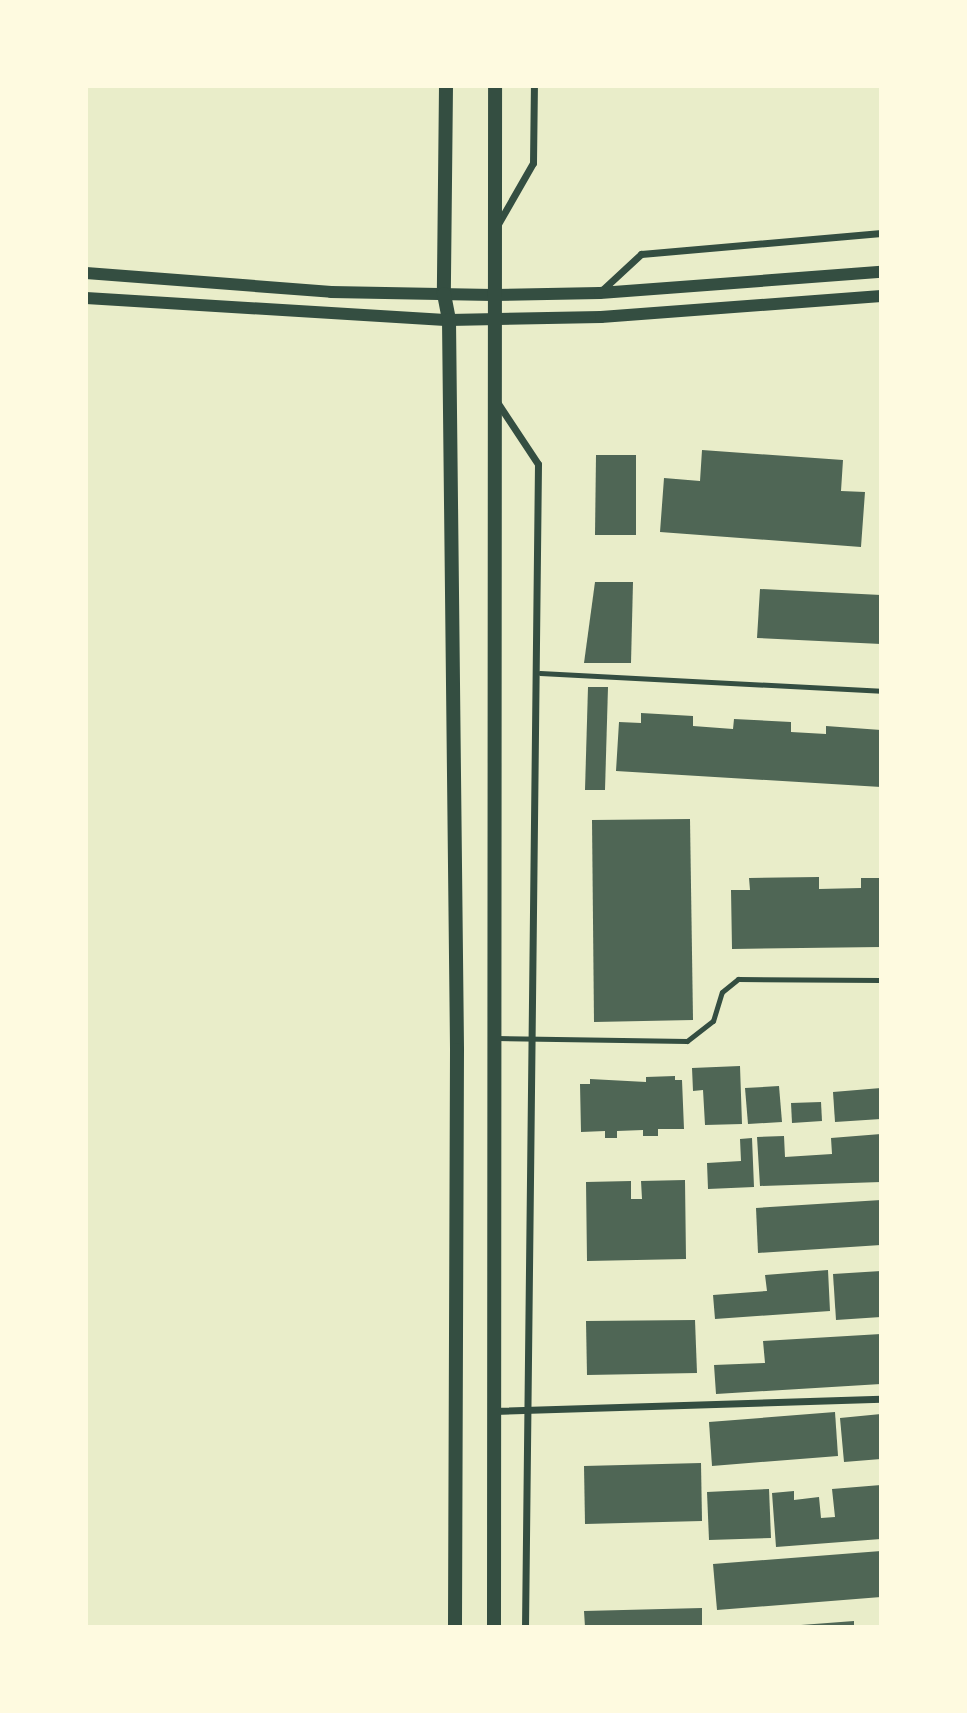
<!DOCTYPE html>
<html>
<head>
<meta charset="utf-8">
<style>
  body { margin:0 }
  #map { position:relative; width:967px; height:1713px; overflow:hidden; background:#e9edc9; font-family:Cabin,sans-serif }
  div>[style] { position:absolute }
  .building>* { inset:0; background:#4f6655 }
  .service>* { height:5px; margin:-2.5px; padding:0 2.5px; transform-origin:2.5px; border-radius:2.5px; background:#344e41 }
  .minor>* { height:7px; margin:-3.5px; padding:0 3.5px; transform-origin:3.5px; border-radius:3.5px; background:#344e41 }
  .tertiary>* { height:12px; margin:-6px; padding:0 6px; transform-origin:6px; border-radius:6px; background:#344e41 }
  .secondary>* { height:14px; margin:-7px; padding:0 7px; transform-origin:7px; border-radius:7px; background:#344e41 }
  span { translate:-50% -50%; white-space:nowrap; text-align:center; line-height:1.15; -webkit-text-stroke:7px #fefae0; paint-order:stroke }
  .frame { position:absolute; inset:0; border:88px solid #fefae0; pointer-events:none }
</style>
</head>
<body>
<div id="map">
  <div class="building">
    <div style="clip-path:polygon(702px 450px,843px 460px,841px 491px,865px 492px,861px 547px,660px 532px,664px 478px,700px 481px)"></div>
    <div style="clip-path:polygon(596px 455px,636px 455px,636px 535px,595px 535px)"></div>
    <div style="clip-path:polygon(595px 582px,633px 582px,631px 663px,584px 663px)"></div>
    <div style="clip-path:polygon(760px 589px,881px 595px,881px 644px,757px 638px)"></div>
    <div style="clip-path:polygon(588px 687px,608px 687px,605px 790px,585px 790px)"></div>
    <div style="clip-path:polygon(641px 713px,693px 716px,693px 726px,733px 729px,734px 719px,791px 722px,791px 732px,826px 734px,826px 726px,881px 730px,881px 787px,616px 771px,619px 722px,641px 723px)"></div>
    <div style="clip-path:polygon(690px 819px,693px 1020px,594px 1022px,592px 820px)"></div>
    <div style="clip-path:polygon(819px 877px,819px 889px,861px 888px,861px 878px,881px 878px,881px 947px,732px 949px,731px 890px,750px 890px,749px 878px)"></div>
    <div style="clip-path:polygon(740px 1066px,742px 1124px,705px 1125px,703px 1090px,693px 1091px,692px 1068px)"></div>
    <div style="clip-path:polygon(675px 1076px,675px 1080px,682px 1080px,684px 1129px,658px 1129px,658px 1136px,643px 1136px,643px 1130px,617px 1131px,617px 1138px,605px 1138px,605px 1131px,581px 1132px,580px 1084px,590px 1084px,590px 1079px,646px 1082px,646px 1077px)"></div>
    <div style="clip-path:polygon(779px 1086px,782px 1122px,748px 1124px,745px 1088px)"></div>
    <div style="clip-path:polygon(881px 1088px,881px 1119px,835px 1122px,833px 1092px)"></div>
    <div style="clip-path:polygon(821px 1102px,822px 1121px,792px 1123px,791px 1103px)"></div>
    <div style="clip-path:polygon(881px 1134px,881px 1182px,760px 1186px,757px 1137px,784px 1136px,785px 1157px,832px 1154px,831px 1138px)"></div>
    <div style="clip-path:polygon(752px 1138px,754px 1187px,708px 1189px,707px 1163px,741px 1161px,740px 1139px)"></div>
    <div style="clip-path:polygon(685px 1180px,686px 1259px,587px 1261px,586px 1182px,631px 1181px,631px 1199px,642px 1199px,641px 1181px)"></div>
    <div style="clip-path:polygon(881px 1200px,881px 1245px,758px 1253px,756px 1208px)"></div>
    <div style="clip-path:polygon(828px 1270px,830px 1311px,715px 1319px,713px 1295px,767px 1291px,765px 1275px)"></div>
    <div style="clip-path:polygon(881px 1271px,881px 1317px,836px 1320px,833px 1274px)"></div>
    <div style="clip-path:polygon(695px 1320px,697px 1373px,587px 1375px,586px 1321px)"></div>
    <div style="clip-path:polygon(881px 1334px,881px 1384px,716px 1394px,714px 1365px,765px 1363px,763px 1341px)"></div>
    <div style="clip-path:polygon(835px 1412px,838px 1456px,712px 1466px,709px 1422px)"></div>
    <div style="clip-path:polygon(881px 1414px,881px 1459px,844px 1462px,840px 1418px)"></div>
    <div style="clip-path:polygon(701px 1463px,702px 1521px,585px 1524px,584px 1466px)"></div>
    <div style="clip-path:polygon(881px 1485px,881px 1539px,776px 1547px,772px 1493px,794px 1491px,794px 1500px,819px 1497px,821px 1518px,835px 1517px,832px 1489px)"></div>
    <div style="clip-path:polygon(769px 1489px,771px 1538px,709px 1540px,707px 1492px)"></div>
    <div style="clip-path:polygon(881px 1551px,881px 1597px,717px 1610px,713px 1564px)"></div>
    <div style="clip-path:polygon(702px 1608px,702px 1627px,585px 1627px,584px 1611px)"></div>
    <div style="clip-path:polygon(854px 1621px,854px 1627px,801px 1627px,801px 1625px)"></div>
  </div>
  <div class="service">
    <div style="left:540px;top:673px;width:341px;rotate:3deg"></div>
    <div style="left:496px;top:1038px;width:191px;rotate:0.9deg"></div>
    <div style="left:687px;top:1041px;width:33px;rotate:-38deg"></div>
    <div style="left:713px;top:1021px;width:30px;rotate:-73deg"></div>
    <div style="left:722px;top:992px;width:21px;rotate:-39deg"></div>
    <div style="left:738px;top:979px;width:143px;rotate:0.4deg"></div>
  </div>
  <div class="minor">
    <div style="left:498px;top:224px;width:70px;rotate:-60.2deg"></div>
    <div style="left:533px;top:163px;width:77px;rotate:-89.3deg"></div>
    <div style="left:600px;top:292px;width:56px;rotate:-42.8deg"></div>
    <div style="left:641px;top:254px;width:241px;rotate:-5deg"></div>
    <div style="left:497px;top:402px;width:74px;rotate:56.5deg"></div>
    <div style="left:538px;top:464px;width:1163px;rotate:90.64deg"></div>
    <div style="left:494px;top:1411px;width:387px;rotate:-1.8deg"></div>
  </div>
  <div class="tertiary">
    <div style="left:86px;top:273px;width:246px;rotate:4.4deg"></div>
    <div style="left:331px;top:292px;width:162px;rotate:1.1deg"></div>
    <div style="left:493px;top:295px;width:107px;rotate:-1.1deg"></div>
    <div style="left:600px;top:293px;width:282px;rotate:-4.3deg"></div>
    <div style="left:86px;top:298px;width:364px;rotate:3.5deg"></div>
    <div style="left:449px;top:320px;width:152px;rotate:-1.1deg"></div>
    <div style="left:601px;top:317px;width:281px;rotate:-4.3deg"></div>
  </div>
  <div class="secondary">
    <div style="left:446px;top:86px;width:208px;rotate:90.6deg"></div>
    <div style="left:444px;top:294px;width:26px;rotate:79deg"></div>
    <div style="left:449px;top:320px;width:730px;rotate:89.37deg"></div>
    <div style="left:457px;top:1050px;width:577px;rotate:90.2deg"></div>
    <div style="left:494px;top:1627px;width:1541px;rotate:-89.96deg"></div>
  </div>
  <div class="frame"></div>
</div>
</body>
</html>
